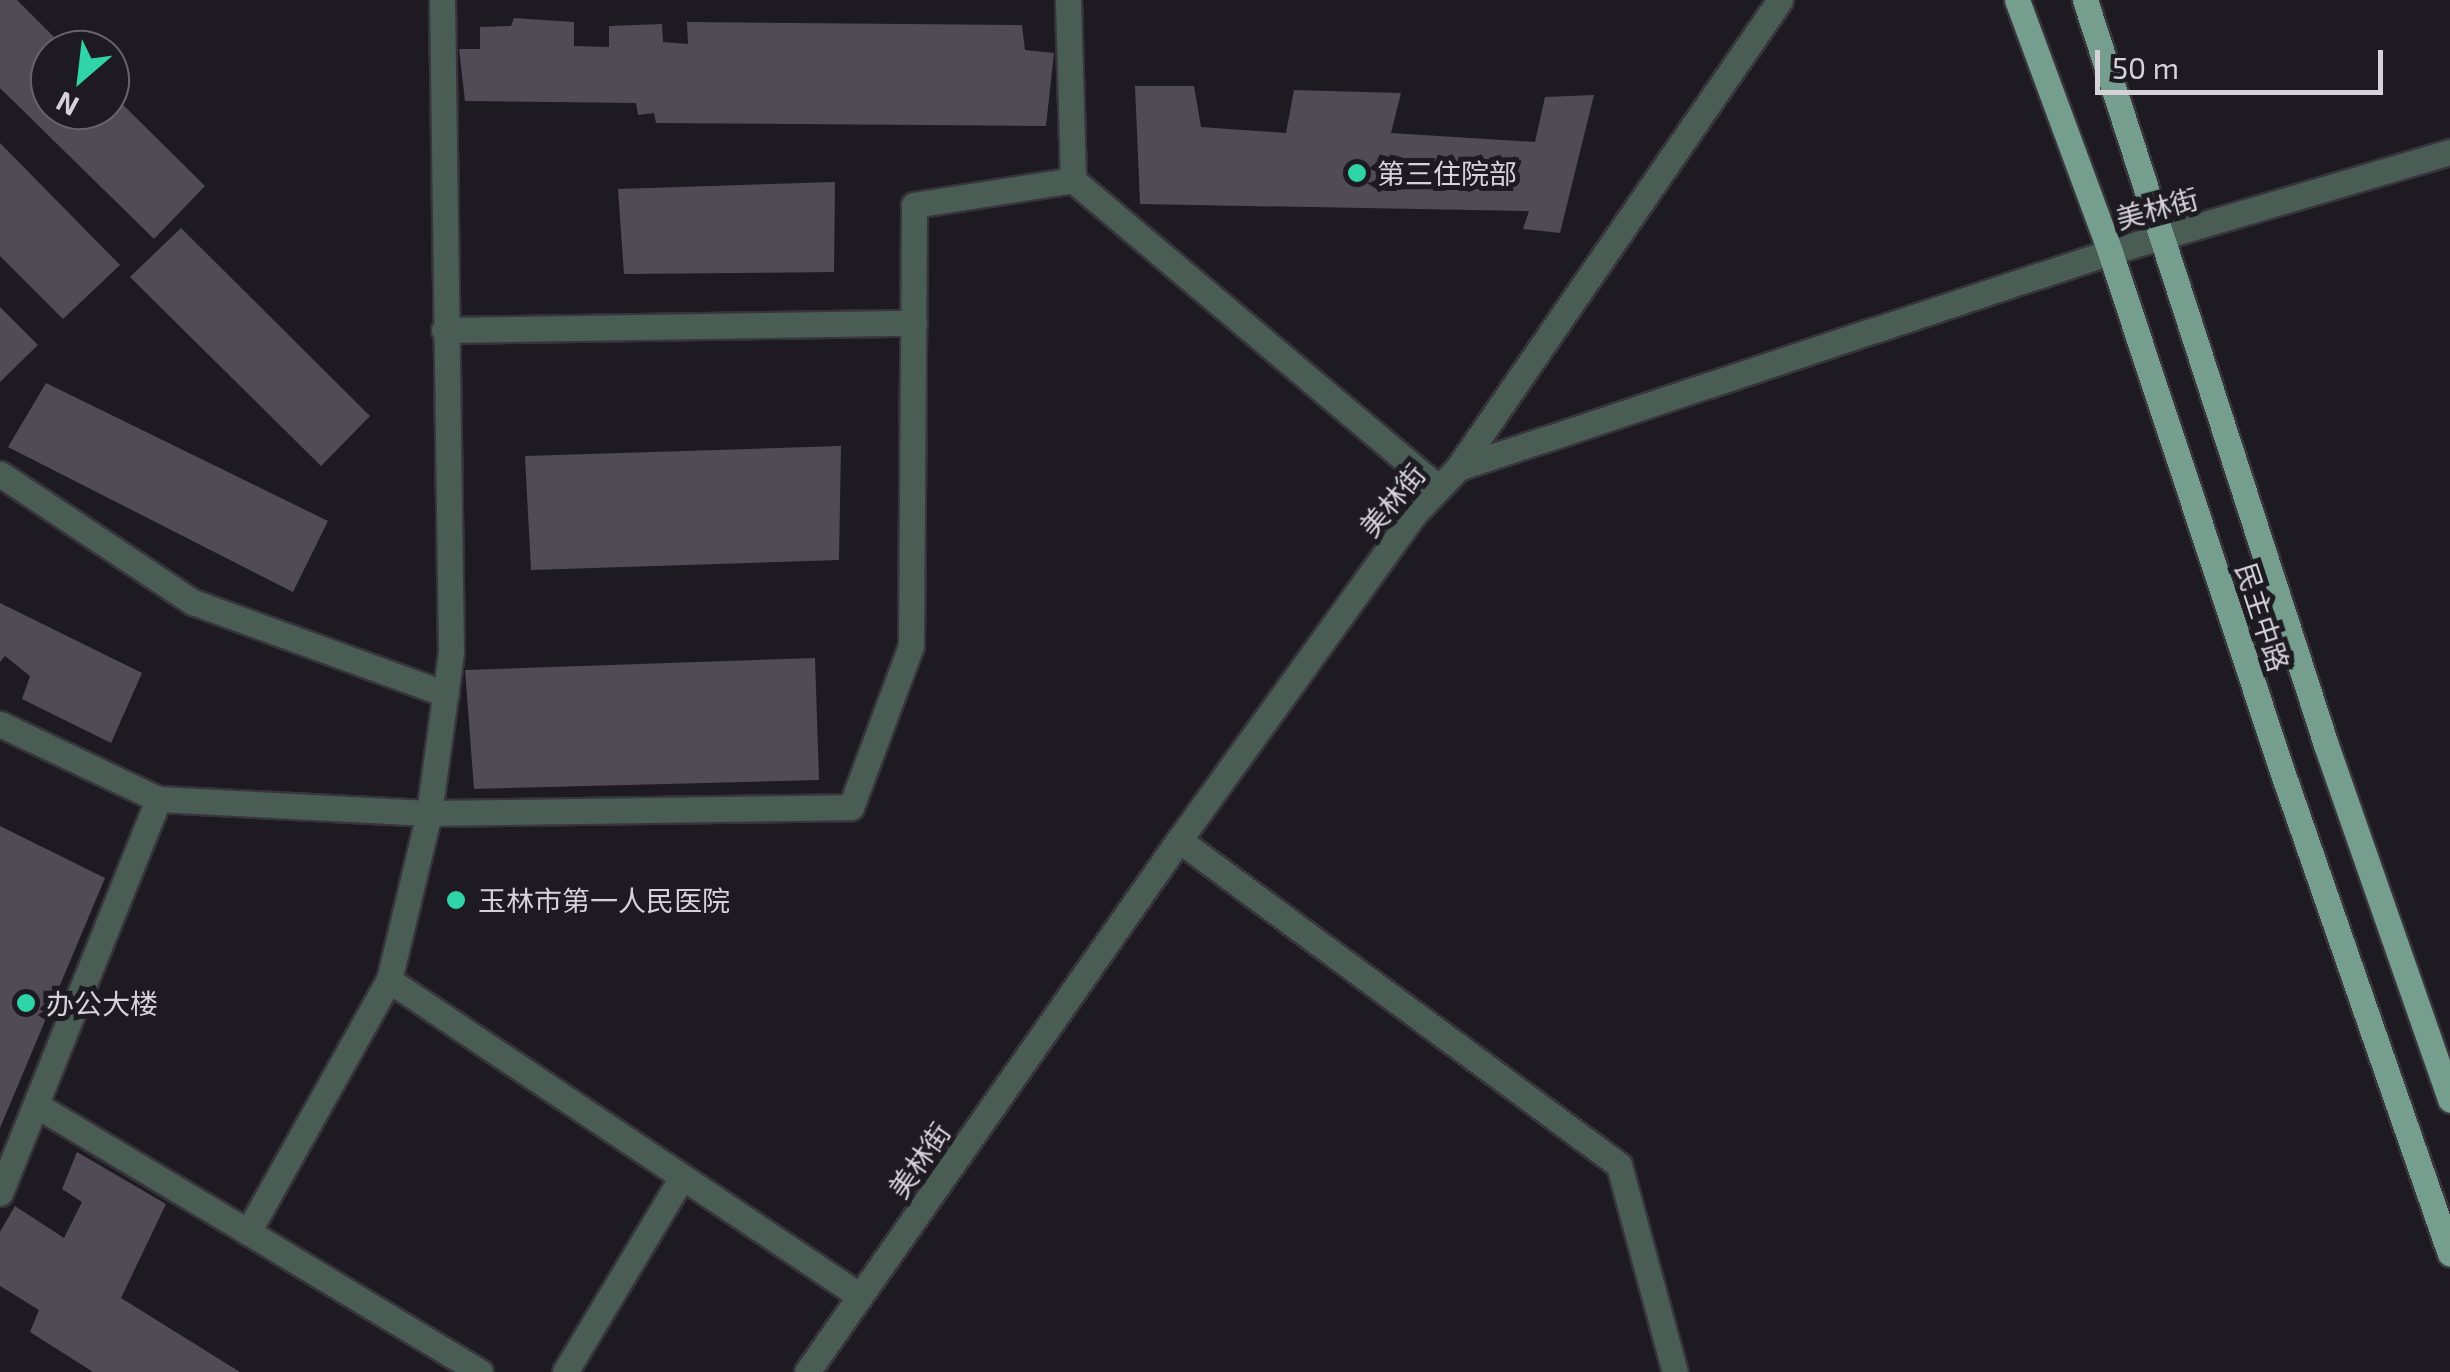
<!DOCTYPE html>
<html>
<head>
<meta charset="utf-8">
<style>
  body { margin:0 }
  #map { position:relative; width:2450px; height:1372px; overflow:hidden; background:#1e1a22; font-family:"Exo 2","Noto Sans SC",sans-serif }
  div>[style] { position:absolute }
  .building>* { inset:0; background:#504b55 }
  .roads { filter:drop-shadow(2px 0 #38343c) drop-shadow(-2px 0 #38343c) drop-shadow(0 2px #38343c) drop-shadow(0 -2px #38343c) }
  .minor>* { height:25px; margin:-12.5px; padding:0 12.5px; transform-origin:12.5px; border-radius:12.5px; background:#495d55 }
  .major>* { height:25px; margin:-12.5px; padding:0 12.5px; transform-origin:12.5px; border-radius:12.5px; background:#759e8f }
  .dots>* { width:28px; height:28px; translate:-50% -50%; box-sizing:border-box; border:5px solid #1e1a22; border-radius:50% }
  span { translate:-50% -50%; white-space:nowrap; text-align:center; line-height:1.15; -webkit-text-stroke:10px #1e1a22; paint-order:stroke }
  .poi-label { font-size:28px; color:#d5d3d9 }
  .left { translate:0 -50%; text-align:left }
  .street-label { font-size:28px; color:#d5d3d9 }
  .north { position:absolute; left:30px; top:30px; width:100px; height:100px; box-sizing:border-box; background:#1e1a22; border:2px solid #67646b; border-radius:50%; rotate:208deg; font-size:28px; font-weight:700; line-height:40px; text-align:center; color:#d5d3d9 }
  .north::after { content:''; display:block; margin:auto; width:35px; height:45px; background:#30d4a9; clip-path:polygon(50% 0,100% 100%,50% 72%,0 100%) }
  .scale { position:absolute; left:2095px; top:50px; width:288px; height:45px; box-sizing:border-box; border:5px solid #d5d3d9; border-top:0; padding-left:12px; font-size:30px; line-height:35px; white-space:nowrap; color:#d5d3d9; -webkit-text-stroke:8px #1e1a22; paint-order:stroke }
</style>
</head>
<body>
<div id="map">
  <div class="building">
    <div style="clip-path:polygon(0 0,17px 0,67px 50px,50px 50px,50px 110px,110px 110px,110px 92px,205px 186px,154px 239px,0 88px)"></div>
    <div style="clip-path:polygon(514px 18px,574px 22px,574px 46px,609px 47px,609px 26px,662px 24px,663px 42px,688px 44px,687px 22px,1022px 25px,1025px 50px,1054px 53px,1046px 126px,656px 123px,654px 113px,638px 115px,636px 103px,465px 101px,459px 49px,480px 49px,480px 27px,511px 26px)"></div>
    <div style="clip-path:polygon(1135px 86px,1194px 86px,1201px 127px,1286px 133px,1294px 90px,1401px 93px,1391px 133px,1535px 142px,1545px 97px,1594px 95px,1560px 233px,1523px 229px,1529px 211px,1140px 204px)"></div>
    <div style="clip-path:polygon(0 143px,120px 265px,63px 319px,0 256px)"></div>
    <div style="clip-path:polygon(835px 182px,834px 272px,624px 274px,618px 189px)"></div>
    <div style="clip-path:polygon(181px 228px,370px 416px,321px 466px,130px 277px)"></div>
    <div style="clip-path:polygon(0 307px,38px 345px,0 382px)"></div>
    <div style="clip-path:polygon(46px 383px,328px 521px,293px 592px,8px 447px)"></div>
    <div style="clip-path:polygon(841px 446px,839px 560px,531px 570px,525px 456px)"></div>
    <div style="clip-path:polygon(0 603px,142px 673px,111px 743px,22px 699px,30px 676px,5px 656px,0 662px)"></div>
    <div style="clip-path:polygon(815px 658px,819px 780px,474px 789px,465px 670px)"></div>
    <div style="clip-path:polygon(0 826px,105px 878px,0 1128px)"></div>
    <div style="clip-path:polygon(77px 1152px,166px 1204px,121px 1298px,240px 1372px,93px 1372px,30px 1332px,39px 1310px,0 1286px,0 1232px,15px 1206px,64px 1238px,82px 1202px,62px 1189px)"></div>
  </div>
  <div class="roads">
    <div class="minor">
      <div style="left:1068px;top:0;width:180px;rotate:88.4deg"></div>
      <div style="left:1073px;top:180px;width:478px;rotate:40.1deg"></div>
      <div style="left:444px;top:330px;width:470px;rotate:-0.9deg"></div>
      <div style="left:1458px;top:468px;width:568px;rotate:-55.47deg"></div>
      <div style="left:0;top:474px;width:232px;rotate:33.6deg"></div>
      <div style="left:193px;top:602px;width:269px;rotate:20deg"></div>
      <div style="left:0;top:724px;width:175px;rotate:25.4deg"></div>
      <div style="left:1179px;top:840px;width:547px;rotate:36.45deg"></div>
      <div style="left:1619px;top:1165px;width:214px;rotate:74.9deg"></div>
      <div style="left:36px;top:1105px;width:247px;rotate:30.9deg"></div>
      <div style="left:248px;top:1232px;width:289px;rotate:-60.8deg"></div>
      <div style="left:0;top:1193px;width:424px;rotate:-68.1deg"></div>
      <div style="left:158px;top:799px;width:271px;rotate:3deg"></div>
      <div style="left:429px;top:813px;width:162px;rotate:-82.2deg"></div>
      <div style="left:451px;top:652px;width:652px;rotate:-90.79deg"></div>
      <div style="left:248px;top:1232px;width:271px;rotate:31.1deg"></div>
      <div style="left:860px;top:1296px;width:567px;rotate:-146.14deg"></div>
      <div style="left:389px;top:980px;width:172px;rotate:-76.5deg"></div>
      <div style="left:429px;top:813px;width:422px;rotate:-0.8deg"></div>
      <div style="left:851px;top:807px;width:172px;rotate:-69.6deg"></div>
      <div style="left:911px;top:646px;width:441px;rotate:-89.6deg"></div>
      <div style="left:914px;top:205px;width:161px;rotate:-8.9deg"></div>
      <div style="left:565px;top:1372px;width:227px;rotate:-59deg"></div>
      <div style="left:807px;top:1372px;width:649px;rotate:-55.04deg"></div>
      <div style="left:1179px;top:840px;width:400px;rotate:-54.2deg"></div>
      <div style="left:1413px;top:515px;width:65px;rotate:-46.2deg"></div>
      <div style="left:1458px;top:468px;width:687px;rotate:-18.33deg"></div>
      <div style="left:2110px;top:252px;width:354px;rotate:-16.4deg"></div>
    </div>
    <div class="major">
      <div style="left:2017px;top:0;width:269px;rotate:69.7deg"></div>
      <div style="left:2110px;top:252px;width:547px;rotate:71.66deg"></div>
      <div style="left:2282px;top:771px;width:511px;rotate:70.82deg"></div>
      <div style="left:2085px;top:0;width:783px;rotate:72.07deg"></div>
      <div style="left:2326px;top:745px;width:376px;rotate:70.7deg"></div>
    </div>
  </div>
  <div class="dots">
    <div style="left:1357px;top:173px;background:#30d4a9"></div>
    <div style="left:456px;top:900px;background:#30d4a9"></div>
    <div style="left:26px;top:1003px;background:#30d4a9"></div>
  </div>
  <div class="poi-label">
    <span class="left" style="left:1377px;top:173px">第三住院部</span>
    <span class="left" style="left:478px;top:900px">玉林市第一人民医院</span>
    <span class="left" style="left:46px;top:1003px">办公大楼</span>
  </div>
  <div class="street-label">
    <span style="left:2157px;top:208px;rotate:-15deg">美林街</span>
    <span style="left:1392px;top:500px;rotate:-50deg">美林街</span>
    <span style="left:2263px;top:617px;rotate:72deg">民主中路</span>
    <span style="left:919px;top:1160px;rotate:-55deg">美林街</span>
  </div>
  <div class="north">N</div>
  <div class="scale">50 m</div>
</div>
</body>
</html>
